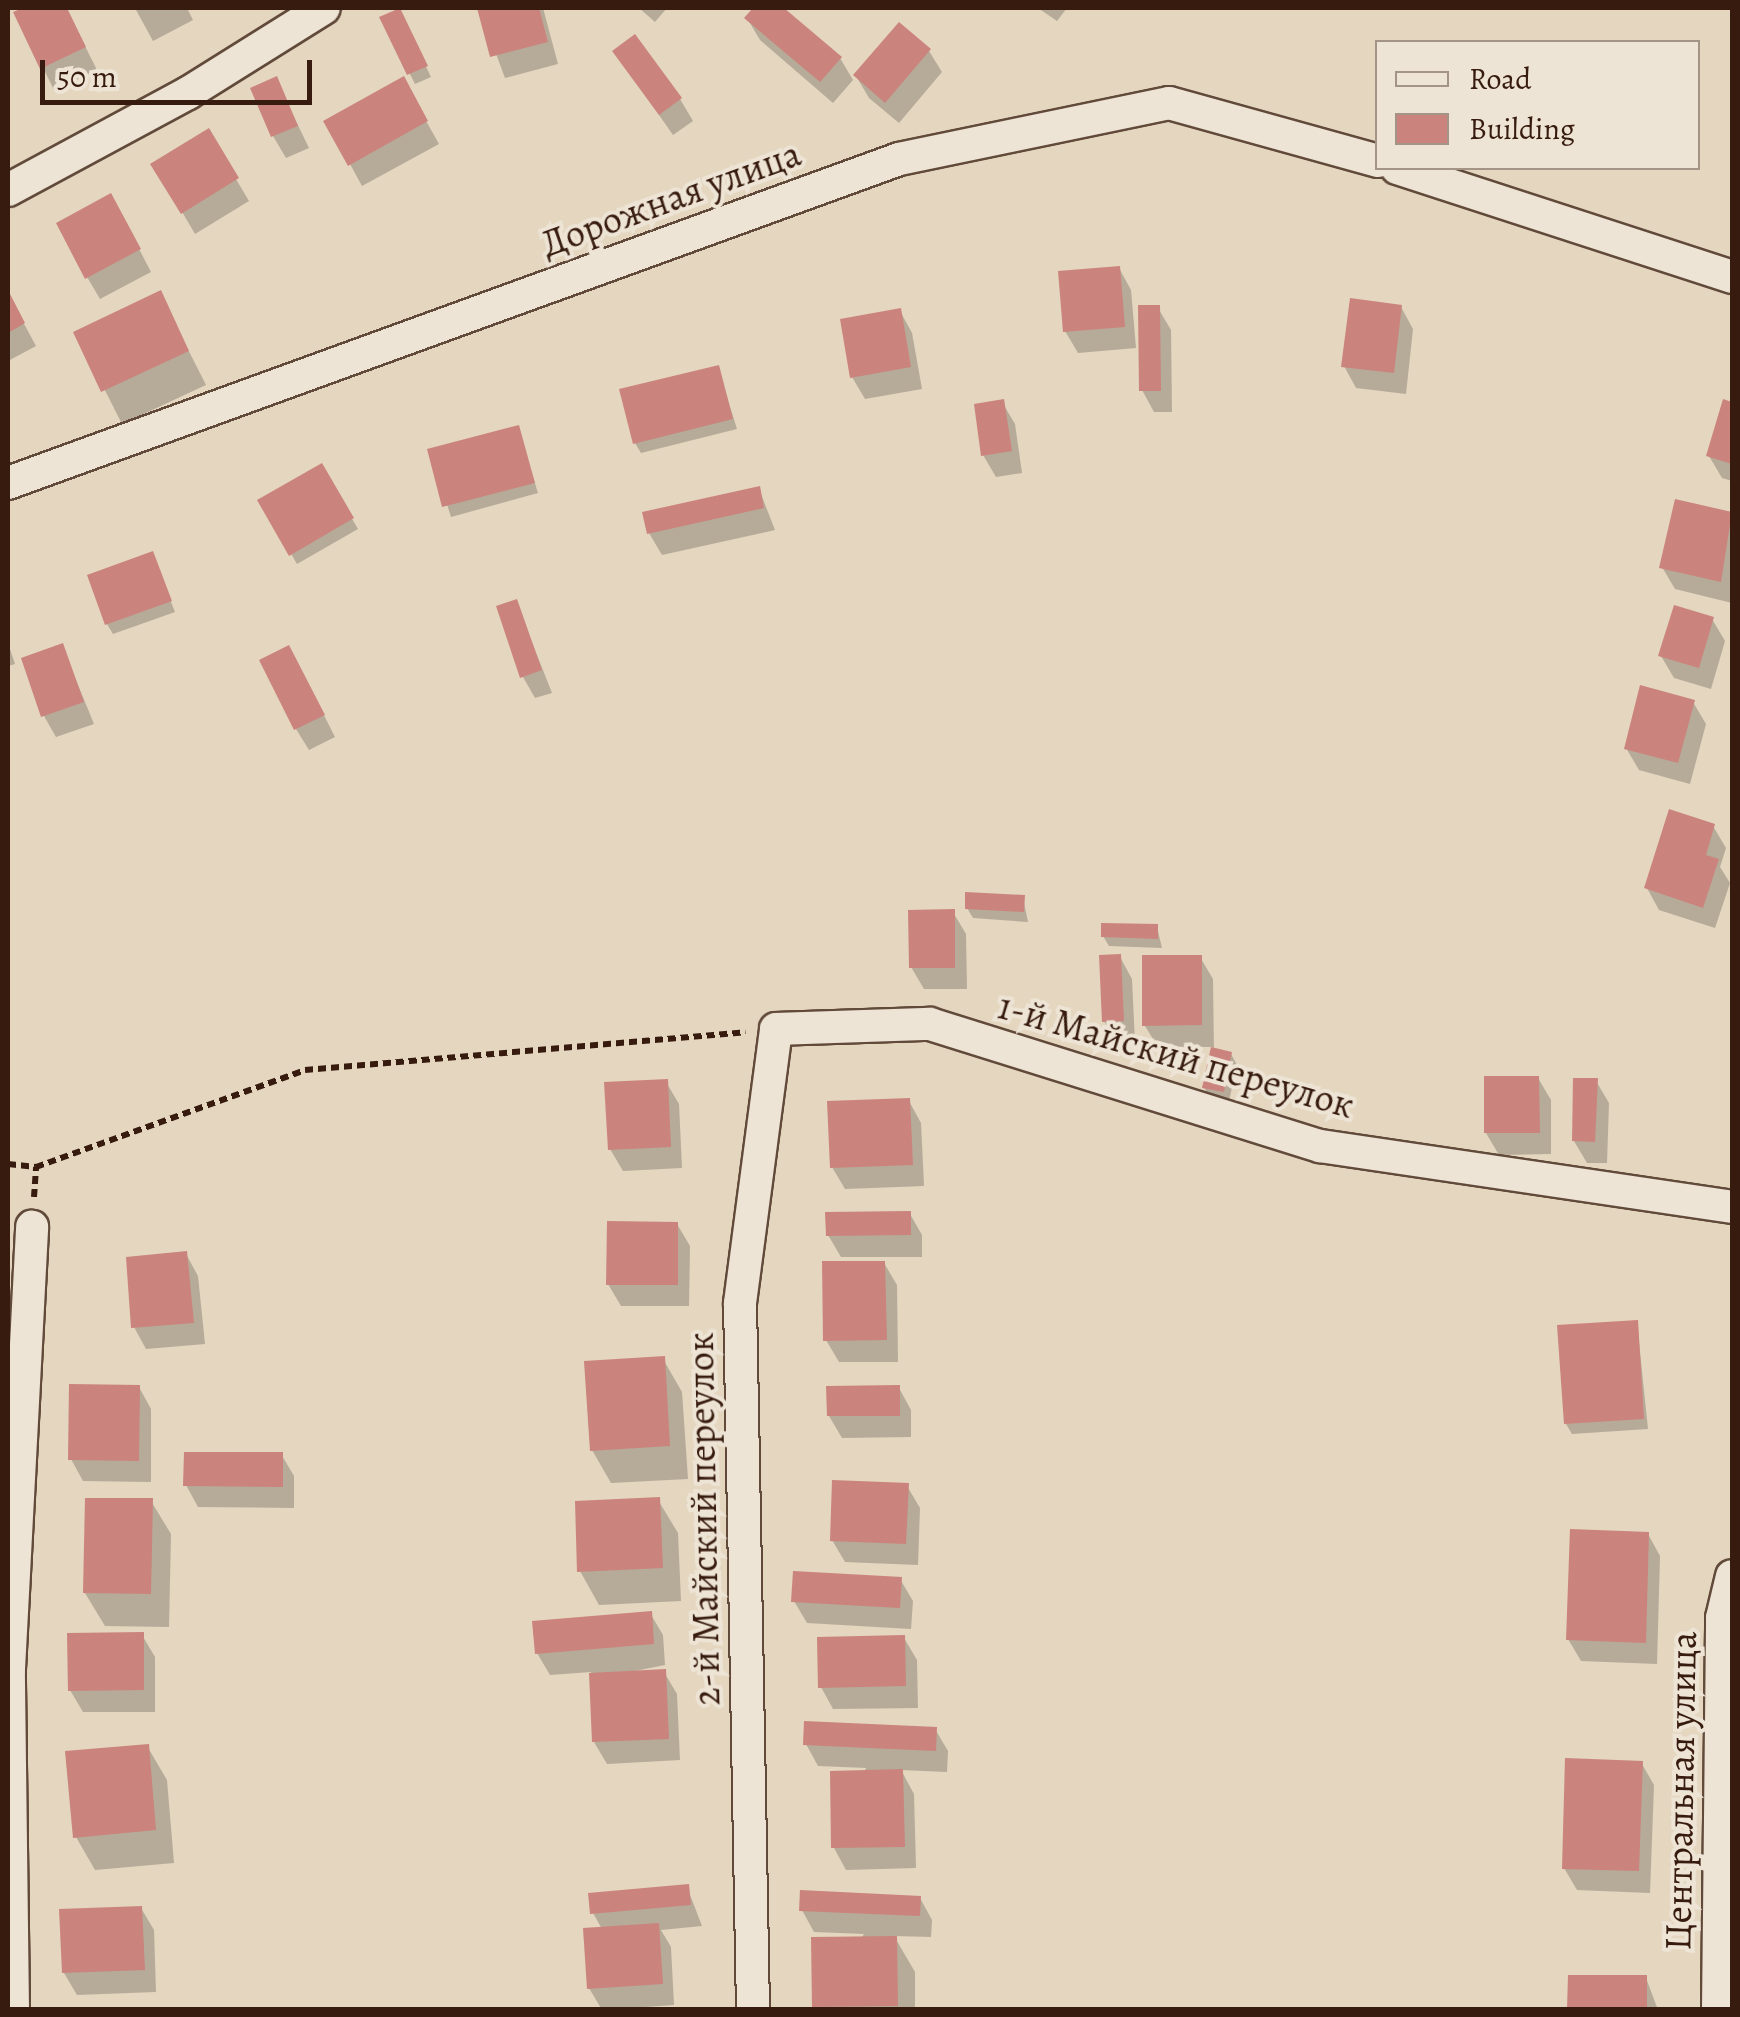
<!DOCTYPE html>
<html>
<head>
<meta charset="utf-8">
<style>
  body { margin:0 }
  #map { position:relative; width:1740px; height:2017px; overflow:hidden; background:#e4d6bf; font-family:Alegreya,serif }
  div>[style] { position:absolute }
  .shadow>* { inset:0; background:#0003 }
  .building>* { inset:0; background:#cb837d }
  .path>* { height:6px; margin-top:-3px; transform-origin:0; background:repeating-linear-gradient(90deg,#371b0e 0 8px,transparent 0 13px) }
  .roads { filter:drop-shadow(2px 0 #624a3a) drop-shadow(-2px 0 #624a3a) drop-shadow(0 2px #624a3a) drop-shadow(0 -2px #624a3a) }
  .street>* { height:32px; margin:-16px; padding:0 16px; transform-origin:16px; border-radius:16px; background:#ede4d5 }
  span { translate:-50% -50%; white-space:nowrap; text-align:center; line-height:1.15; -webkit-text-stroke:8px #ede4d5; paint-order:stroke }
  .street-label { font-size:38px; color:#371b0e }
  .frame { position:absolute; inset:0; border:10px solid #371b0e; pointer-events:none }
  .legend { position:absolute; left:1375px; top:40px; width:325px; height:130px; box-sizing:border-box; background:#ede4d5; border:2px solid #a49485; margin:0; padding:12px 18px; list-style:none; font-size:30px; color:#371b0e }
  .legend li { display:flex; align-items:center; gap:20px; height:50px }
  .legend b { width:50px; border:2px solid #a49485 }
  .scale { position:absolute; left:40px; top:60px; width:272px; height:45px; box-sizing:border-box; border:5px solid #371b0e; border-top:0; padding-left:12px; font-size:30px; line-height:35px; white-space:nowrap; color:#371b0e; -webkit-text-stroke:8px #ede4d5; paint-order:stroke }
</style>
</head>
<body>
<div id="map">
  <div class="shadow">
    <div style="clip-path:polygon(29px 8px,66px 8px,97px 70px,54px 90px,16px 13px)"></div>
    <div style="clip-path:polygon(135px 8px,187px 8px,193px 20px,153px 41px)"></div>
    <div style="clip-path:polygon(479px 8px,543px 8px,558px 64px,505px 78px)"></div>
    <div style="clip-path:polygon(639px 8px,667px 8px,655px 22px)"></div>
    <div style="clip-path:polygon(756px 8px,780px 8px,840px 58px,853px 80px,833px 103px,760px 40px,747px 18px)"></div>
    <div style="clip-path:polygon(1038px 8px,1067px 8px,1057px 21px)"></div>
    <div style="clip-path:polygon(382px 18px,404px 20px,431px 77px,415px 84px)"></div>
    <div style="clip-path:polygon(929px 51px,942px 72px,899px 123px,869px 98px,856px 76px)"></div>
    <div style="clip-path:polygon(615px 52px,680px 99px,693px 121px,673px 135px)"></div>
    <div style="clip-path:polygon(276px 80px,309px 148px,286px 158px,273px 136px)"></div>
    <div style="clip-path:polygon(403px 80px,439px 144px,362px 186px,327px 122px)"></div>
    <div style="clip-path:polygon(208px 132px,249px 201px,195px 234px,154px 164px)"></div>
    <div style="clip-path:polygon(123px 218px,151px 272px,100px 299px,87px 277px)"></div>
    <div style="clip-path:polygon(1119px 268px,1131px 290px,1136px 348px,1078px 353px,1065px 331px)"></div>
    <div style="clip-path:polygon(8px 294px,36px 346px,8px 361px)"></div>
    <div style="clip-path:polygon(160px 294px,206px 385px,122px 424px,76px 333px)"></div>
    <div style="clip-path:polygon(1401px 307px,1413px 329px,1406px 394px,1356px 388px,1344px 366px)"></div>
    <div style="clip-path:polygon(1158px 308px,1171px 330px,1172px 412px,1154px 412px,1142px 390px)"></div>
    <div style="clip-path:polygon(900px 311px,912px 333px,922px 389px,865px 399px,852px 377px)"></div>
    <div style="clip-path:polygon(718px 368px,737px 429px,641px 453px,635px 443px)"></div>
    <div style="clip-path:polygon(1002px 402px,1015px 424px,1022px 473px,996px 477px,983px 455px)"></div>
    <div style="clip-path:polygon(1725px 402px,1732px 404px,1732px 481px,1722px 478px,1709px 456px)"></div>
    <div style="clip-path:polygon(518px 428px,538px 493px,451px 517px,430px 451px)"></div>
    <div style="clip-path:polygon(321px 466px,358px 529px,297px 564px,260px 501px)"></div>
    <div style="clip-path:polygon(759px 489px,775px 530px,662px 555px,649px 533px)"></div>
    <div style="clip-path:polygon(1677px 502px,1732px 514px,1732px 603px,1675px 589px,1662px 567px)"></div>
    <div style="clip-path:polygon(152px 554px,175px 612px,113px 634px,107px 624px)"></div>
    <div style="clip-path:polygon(516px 602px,552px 693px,535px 698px,523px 677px)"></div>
    <div style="clip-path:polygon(1712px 619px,1725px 641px,1711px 689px,1674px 678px,1661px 656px)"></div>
    <div style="clip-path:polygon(8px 643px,15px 664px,8px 666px)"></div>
    <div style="clip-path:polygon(62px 646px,94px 724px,56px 737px,44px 716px)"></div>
    <div style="clip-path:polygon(301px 670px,335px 737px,309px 750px,296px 729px)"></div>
    <div style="clip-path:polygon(1693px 702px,1706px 724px,1690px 784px,1639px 770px,1626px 748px)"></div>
    <div style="clip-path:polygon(1713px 826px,1726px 848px,1720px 867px,1730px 883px,1715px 928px,1659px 910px,1647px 888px)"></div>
    <div style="clip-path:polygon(1023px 898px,1028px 922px,973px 918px,967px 908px)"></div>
    <div style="clip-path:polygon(953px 912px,966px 934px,967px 989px,924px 989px,911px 967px)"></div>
    <div style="clip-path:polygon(1157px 927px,1162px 948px,1109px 946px,1103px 936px)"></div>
    <div style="clip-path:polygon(1120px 957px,1132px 979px,1135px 1043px,1117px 1043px,1104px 1021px)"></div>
    <div style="clip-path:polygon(1200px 957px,1213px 979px,1214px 1051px,1231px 1054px,1237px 1065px,1229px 1101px,1210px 1098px,1204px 1087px,1213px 1047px,1158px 1047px,1145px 1026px)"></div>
    <div style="clip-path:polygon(1538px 1078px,1551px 1100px,1551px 1154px,1499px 1155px,1486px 1133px)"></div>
    <div style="clip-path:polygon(1596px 1081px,1609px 1103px,1607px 1163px,1587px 1163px,1574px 1141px)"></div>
    <div style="clip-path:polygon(666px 1082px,679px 1104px,682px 1168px,623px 1171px,610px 1149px)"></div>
    <div style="clip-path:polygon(909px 1101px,921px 1123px,924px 1186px,845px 1189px,832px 1167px)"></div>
    <div style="clip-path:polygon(910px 1214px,922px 1235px,922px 1257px,841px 1257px,828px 1235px)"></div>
    <div style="clip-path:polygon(677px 1224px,690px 1246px,689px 1306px,621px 1306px,608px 1284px)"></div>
    <div style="clip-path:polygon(186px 1254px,198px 1276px,205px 1344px,146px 1349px,134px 1327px)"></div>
    <div style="clip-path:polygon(884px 1263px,897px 1285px,898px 1362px,839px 1362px,826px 1340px)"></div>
    <div style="clip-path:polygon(1637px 1323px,1648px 1429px,1572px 1434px,1566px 1424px)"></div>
    <div style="clip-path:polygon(663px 1359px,682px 1392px,688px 1479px,611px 1483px,592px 1450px)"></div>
    <div style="clip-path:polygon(139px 1387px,151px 1409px,151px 1482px,83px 1481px,71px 1459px)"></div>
    <div style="clip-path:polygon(899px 1388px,911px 1410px,911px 1437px,842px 1438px,829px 1416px)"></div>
    <div style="clip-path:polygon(281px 1454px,294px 1476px,294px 1508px,198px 1507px,186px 1485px)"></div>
    <div style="clip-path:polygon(907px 1486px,920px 1508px,918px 1565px,845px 1562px,832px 1540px)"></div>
    <div style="clip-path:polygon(658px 1500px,678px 1533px,681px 1601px,599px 1605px,580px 1571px)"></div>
    <div style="clip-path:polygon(151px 1501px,171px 1534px,169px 1627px,105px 1626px,85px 1593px)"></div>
    <div style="clip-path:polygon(1648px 1534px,1660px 1556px,1657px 1664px,1581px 1661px,1568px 1639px)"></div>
    <div style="clip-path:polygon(900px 1579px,913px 1601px,911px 1629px,807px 1623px,794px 1601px)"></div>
    <div style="clip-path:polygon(650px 1613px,663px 1635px,665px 1665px,620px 1674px,664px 1672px,677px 1694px,680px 1760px,607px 1764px,594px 1742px,591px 1672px,550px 1675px,537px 1653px)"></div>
    <div style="clip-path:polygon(142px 1635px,155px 1657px,155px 1712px,83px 1712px,70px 1690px)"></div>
    <div style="clip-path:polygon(904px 1638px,917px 1660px,918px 1708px,833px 1709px,821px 1687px)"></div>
    <div style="clip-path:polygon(935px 1729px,948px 1751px,947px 1772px,901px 1770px,914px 1794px,916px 1868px,846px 1870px,834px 1848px,866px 1768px,818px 1766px,806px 1744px)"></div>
    <div style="clip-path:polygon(147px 1746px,167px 1780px,174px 1863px,95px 1870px,76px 1837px)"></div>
    <div style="clip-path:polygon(1642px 1764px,1654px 1785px,1650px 1893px,1577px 1890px,1564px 1868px)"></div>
    <div style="clip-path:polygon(687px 1887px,702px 1926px,661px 1930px,671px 1947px,674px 2005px,602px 2010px,589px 1988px,602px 1929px,593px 1913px)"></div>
    <div style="clip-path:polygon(920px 1898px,932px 1920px,931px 1937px,894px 1936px,915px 1972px,915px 2010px,816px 2010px,864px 1934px,814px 1932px,802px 1910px)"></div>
    <div style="clip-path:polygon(141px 1908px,154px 1930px,156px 1992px,77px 1995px,64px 1973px)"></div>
    <div style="clip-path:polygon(1646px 1978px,1658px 2010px,1570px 2010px)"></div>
  </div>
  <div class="building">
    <div style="clip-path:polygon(23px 8px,67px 8px,86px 47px,40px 69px,13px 12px)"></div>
    <div style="clip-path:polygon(400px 8px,428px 66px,407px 75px,379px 17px)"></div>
    <div style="clip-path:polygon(477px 8px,539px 8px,548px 42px,490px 57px)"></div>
    <div style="clip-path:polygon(753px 8px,784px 8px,842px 57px,820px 82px,744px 18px)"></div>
    <div style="clip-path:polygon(899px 22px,931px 49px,885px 103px,853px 75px)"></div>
    <div style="clip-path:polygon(635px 34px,682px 98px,659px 115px,612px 51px)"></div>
    <div style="clip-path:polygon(277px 76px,298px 126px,271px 137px,250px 88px)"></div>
    <div style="clip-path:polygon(404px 76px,428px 121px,348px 166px,323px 121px)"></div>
    <div style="clip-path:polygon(209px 128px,239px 178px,181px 214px,150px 164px)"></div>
    <div style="clip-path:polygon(111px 193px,141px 249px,85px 279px,56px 223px)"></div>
    <div style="clip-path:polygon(1120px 266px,1125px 327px,1063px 332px,1058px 271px)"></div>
    <div style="clip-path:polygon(8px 290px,25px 323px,8px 333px)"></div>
    <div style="clip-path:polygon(161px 290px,189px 351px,101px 392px,73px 332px)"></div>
    <div style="clip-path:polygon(1350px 298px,1402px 305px,1394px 373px,1341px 367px)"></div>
    <div style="clip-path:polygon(1138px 305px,1160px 305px,1161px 391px,1139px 391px)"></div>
    <div style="clip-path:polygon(901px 308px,911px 367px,850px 378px,840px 319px)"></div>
    <div style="clip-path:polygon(719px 365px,733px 419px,633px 444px,619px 389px)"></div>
    <div style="clip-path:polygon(1004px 399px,1012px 451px,981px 456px,974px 404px)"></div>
    <div style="clip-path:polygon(1723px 399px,1732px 402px,1732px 464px,1706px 456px)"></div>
    <div style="clip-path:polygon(519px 425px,535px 483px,442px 507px,427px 449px)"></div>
    <div style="clip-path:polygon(322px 463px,354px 518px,289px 556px,257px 500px)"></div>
    <div style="clip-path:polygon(760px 486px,764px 508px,647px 534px,642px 512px)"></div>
    <div style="clip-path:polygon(1675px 499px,1732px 512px,1721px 582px,1659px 568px)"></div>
    <div style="clip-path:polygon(153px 551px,172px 601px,105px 625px,87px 575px)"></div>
    <div style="clip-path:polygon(517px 599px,542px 670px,520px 678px,496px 606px)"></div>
    <div style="clip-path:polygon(1674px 605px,1714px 617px,1699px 668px,1658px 656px)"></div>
    <div style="clip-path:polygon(63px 643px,84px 702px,41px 717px,21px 658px)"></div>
    <div style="clip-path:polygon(289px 645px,325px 715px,294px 730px,259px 660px)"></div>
    <div style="clip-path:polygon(1640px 685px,1695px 700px,1678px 763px,1624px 749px)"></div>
    <div style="clip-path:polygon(1669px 809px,1715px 824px,1706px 855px,1719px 859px,1703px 908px,1644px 888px)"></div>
    <div style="clip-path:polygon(965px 892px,1025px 895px,1024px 912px,965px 909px)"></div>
    <div style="clip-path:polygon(955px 909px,955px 968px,909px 968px,908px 910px)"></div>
    <div style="clip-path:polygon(1101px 923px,1158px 924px,1158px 939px,1101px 937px)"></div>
    <div style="clip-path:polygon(1121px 954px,1124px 1021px,1102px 1022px,1099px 955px)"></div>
    <div style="clip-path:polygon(1142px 955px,1202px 955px,1202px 1025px,1142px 1026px)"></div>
    <div style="clip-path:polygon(1211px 1047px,1232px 1052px,1224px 1092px,1202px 1088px)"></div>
    <div style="clip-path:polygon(1484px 1076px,1539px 1076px,1540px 1133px,1484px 1133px)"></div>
    <div style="clip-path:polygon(1573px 1078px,1598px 1078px,1595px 1142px,1572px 1141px)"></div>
    <div style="clip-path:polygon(668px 1079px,671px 1147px,608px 1150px,604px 1082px)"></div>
    <div style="clip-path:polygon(910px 1098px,913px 1165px,830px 1168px,827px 1101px)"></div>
    <div style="clip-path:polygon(911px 1211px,911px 1235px,826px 1236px,825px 1212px)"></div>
    <div style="clip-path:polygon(607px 1221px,678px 1222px,678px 1285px,606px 1285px)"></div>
    <div style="clip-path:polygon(187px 1251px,194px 1323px,131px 1328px,126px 1257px)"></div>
    <div style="clip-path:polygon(822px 1261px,885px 1261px,887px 1340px,823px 1341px)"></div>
    <div style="clip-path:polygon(1638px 1320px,1644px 1419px,1564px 1424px,1557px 1325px)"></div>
    <div style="clip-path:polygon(665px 1356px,670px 1446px,590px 1451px,584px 1361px)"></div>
    <div style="clip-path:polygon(69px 1384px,140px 1385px,139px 1461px,68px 1460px)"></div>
    <div style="clip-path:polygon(900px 1385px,900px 1416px,827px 1416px,826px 1386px)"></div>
    <div style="clip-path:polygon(184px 1452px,283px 1452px,283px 1487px,183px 1486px)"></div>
    <div style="clip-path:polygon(832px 1480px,909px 1483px,906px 1544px,830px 1541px)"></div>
    <div style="clip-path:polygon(660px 1497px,663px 1568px,577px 1572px,575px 1501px)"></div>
    <div style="clip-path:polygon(85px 1498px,153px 1498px,151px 1594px,83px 1593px)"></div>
    <div style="clip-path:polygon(1570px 1529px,1649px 1532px,1646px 1643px,1566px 1640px)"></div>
    <div style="clip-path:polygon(793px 1571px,902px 1577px,900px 1608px,791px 1602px)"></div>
    <div style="clip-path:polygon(652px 1611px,654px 1644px,535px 1654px,532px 1621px)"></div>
    <div style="clip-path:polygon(144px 1632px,144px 1690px,68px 1691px,67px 1633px)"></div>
    <div style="clip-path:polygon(905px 1635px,906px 1686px,818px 1688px,817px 1637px)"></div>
    <div style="clip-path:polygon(666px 1669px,669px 1739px,592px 1742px,589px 1673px)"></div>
    <div style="clip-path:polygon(804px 1721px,937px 1727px,936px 1751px,803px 1745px)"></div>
    <div style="clip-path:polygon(149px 1744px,156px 1830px,73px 1838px,65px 1751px)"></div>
    <div style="clip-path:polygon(1565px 1758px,1643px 1761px,1639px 1871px,1562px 1869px)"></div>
    <div style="clip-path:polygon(903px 1769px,905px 1847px,831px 1848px,830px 1771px)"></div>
    <div style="clip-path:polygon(689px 1884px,691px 1905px,590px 1914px,588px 1893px)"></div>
    <div style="clip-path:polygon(800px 1890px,921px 1896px,920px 1916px,799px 1911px)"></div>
    <div style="clip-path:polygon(142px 1906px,145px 1970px,62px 1973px,59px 1909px)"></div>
    <div style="clip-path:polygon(659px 1923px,663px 1984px,587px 1989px,583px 1928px)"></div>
    <div style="clip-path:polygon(897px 1936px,898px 2006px,812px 2007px,811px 1937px)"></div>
    <div style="clip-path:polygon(1568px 1975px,1647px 1975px,1647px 2010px,1567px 2010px)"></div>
  </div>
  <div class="path">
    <div style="left:8px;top:1164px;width:28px;rotate:6deg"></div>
    <div style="left:34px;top:1197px;width:30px;rotate:-86deg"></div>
    <div style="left:36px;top:1167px;width:286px;rotate:-19.8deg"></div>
    <div style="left:305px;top:1070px;width:442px;rotate:-4.9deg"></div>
  </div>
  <div class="roads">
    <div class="street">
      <div style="left:1397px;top:168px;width:352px;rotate:18deg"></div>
      <div style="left:8px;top:190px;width:204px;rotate:-28.3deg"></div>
      <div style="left:188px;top:93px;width:160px;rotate:-32deg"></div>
      <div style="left:8px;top:483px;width:948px;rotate:-19.98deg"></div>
      <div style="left:899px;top:159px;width:276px;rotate:-11.7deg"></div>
      <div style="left:1169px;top:103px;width:217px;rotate:15.5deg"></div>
      <div style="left:13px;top:2010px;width:341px;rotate:-90.7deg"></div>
      <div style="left:9px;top:1669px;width:443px;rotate:-87deg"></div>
      <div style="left:753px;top:2010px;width:707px;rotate:-91.05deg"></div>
      <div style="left:740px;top:1303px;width:276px;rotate:-82.5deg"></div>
      <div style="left:776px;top:1029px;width:154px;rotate:-1.9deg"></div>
      <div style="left:930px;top:1024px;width:409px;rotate:17.4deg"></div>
      <div style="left:1320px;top:1146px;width:416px;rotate:8.4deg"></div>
      <div style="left:1718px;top:2010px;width:392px;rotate:-89.4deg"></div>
      <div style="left:1722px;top:1618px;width:43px;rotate:-76.6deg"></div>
    </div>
  </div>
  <div class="street-label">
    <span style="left:671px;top:199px;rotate:-20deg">Дорожная улица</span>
    <span style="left:1176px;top:1056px;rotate:16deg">1-й Майский переулок</span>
    <span style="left:704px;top:1519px;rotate:-91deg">2-й Майский переулок</span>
    <span style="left:1681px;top:1791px;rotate:-89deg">Центральная улица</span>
  </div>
  <div class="frame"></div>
  <ul class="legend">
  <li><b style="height:12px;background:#ede4d5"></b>Road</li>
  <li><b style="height:28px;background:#cb837d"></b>Building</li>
  </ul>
  <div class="scale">50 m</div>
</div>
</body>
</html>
